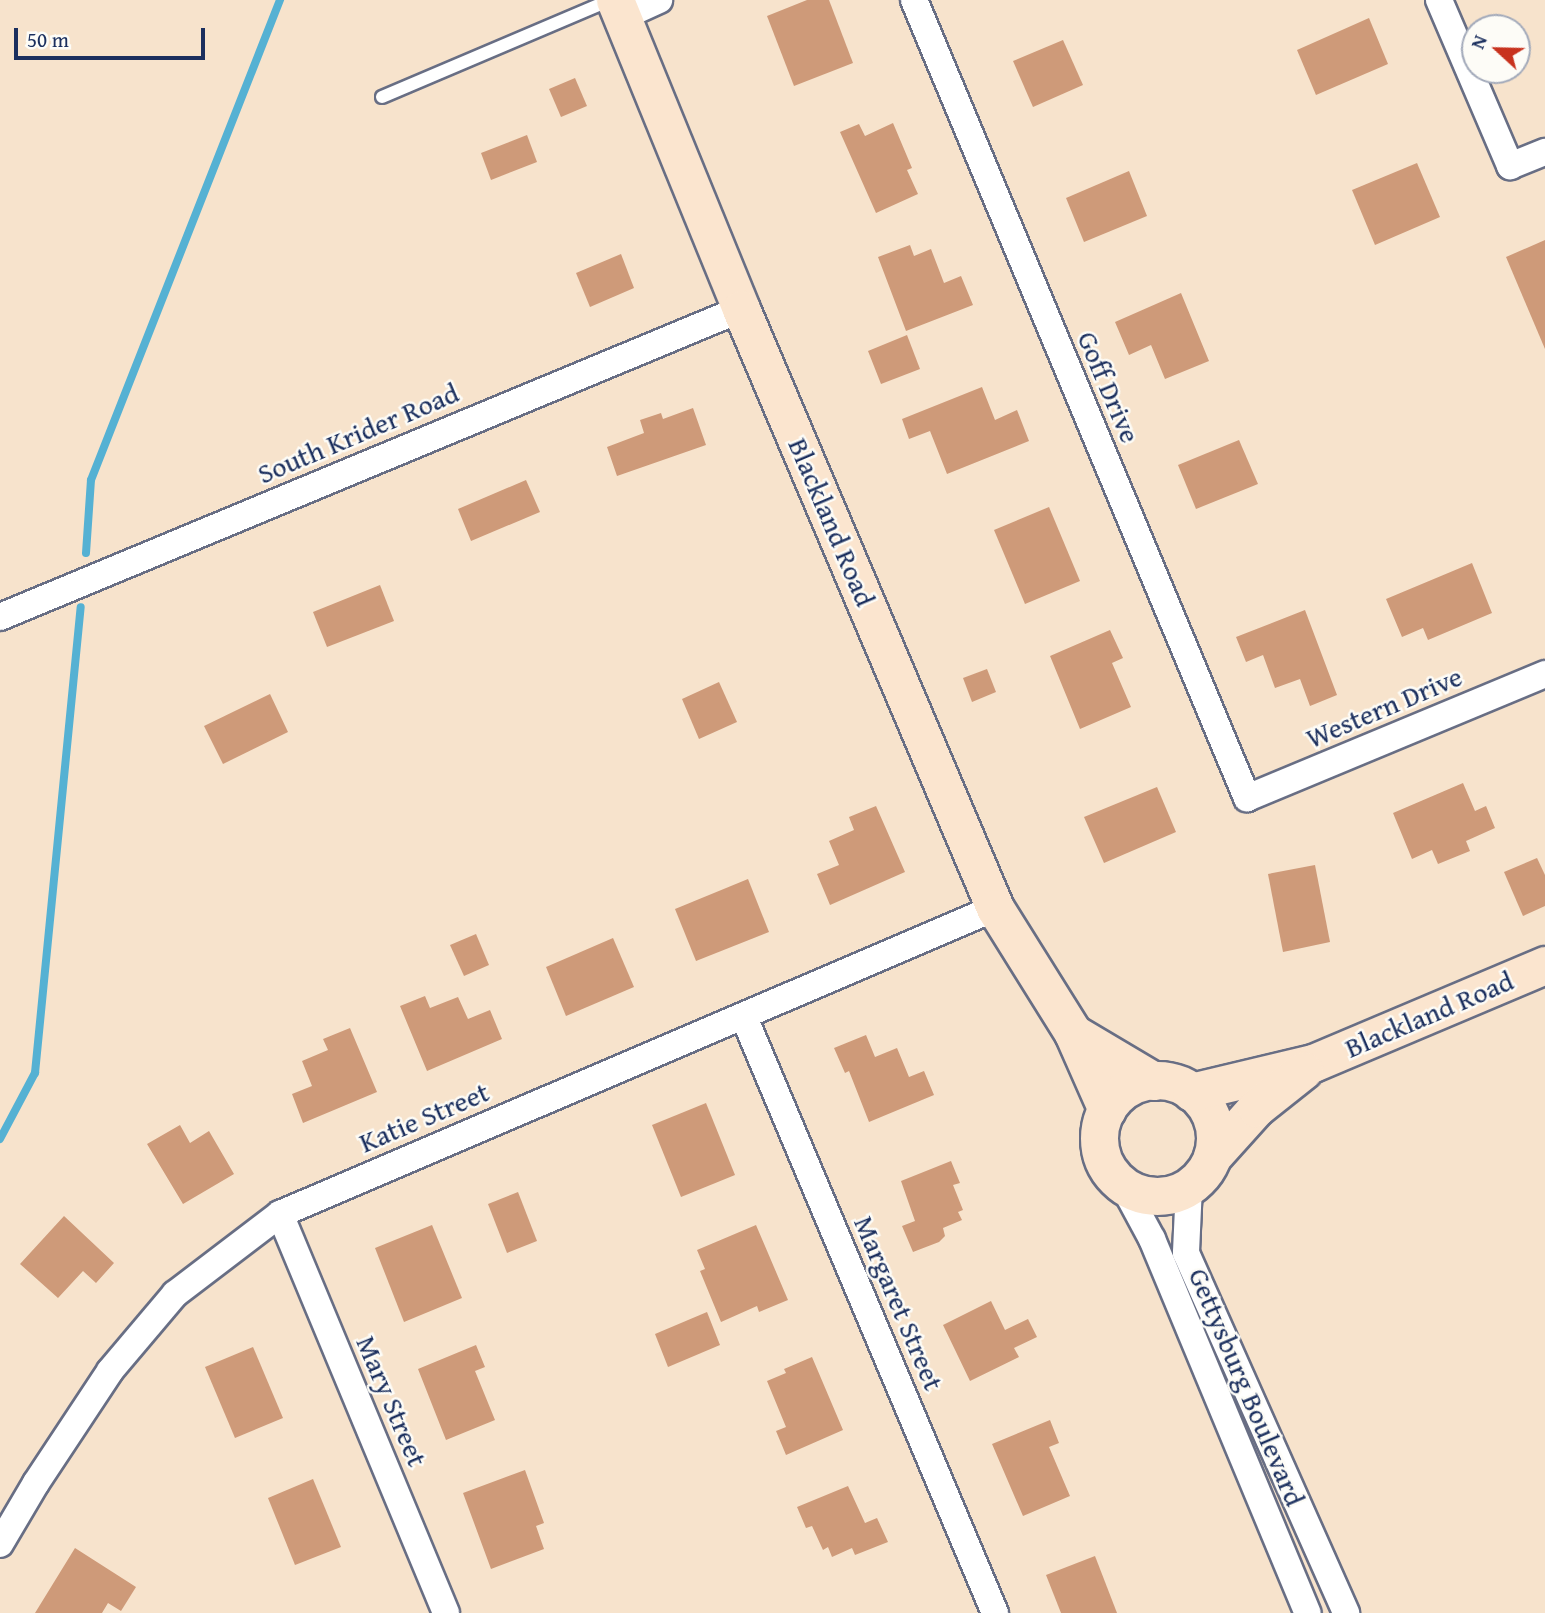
<!DOCTYPE html>
<html>
<head>
<meta charset="utf-8">
<style>
  body { margin:0 }
  #map { position:relative; width:1545px; height:1613px; overflow:hidden; background:#f7e3cc; font-family:"Gentium Book Plus",serif }
  div>[style] { position:absolute }
  .stream>* { height:8px; margin:-4px; padding:0 4px; transform-origin:4px; border-radius:4px; background:#55b1d3 }
  .building>* { inset:0; background:#ce9a79 }
  .roads { filter:drop-shadow(2px 0 #686e84) drop-shadow(-2px 0 #686e84) drop-shadow(0 2px #686e84) drop-shadow(0 -2px #686e84) }
  .lane>* { height:12px; margin:-6px; padding:0 6px; transform-origin:6px; border-radius:6px; background:#fff }
  .street>* { height:26px; margin:-13px; padding:0 13px; transform-origin:13px; border-radius:13px; background:#fff }
  .secondary>* { height:37px; margin:-18.5px; padding:0 18.5px; transform-origin:18.5px; border-radius:18.5px; background:#fbe5cf }
  .secondary>.ring { margin:-18.5px; padding:0; box-sizing:content-box; background:none; border:37px solid #fbe5cf; border-radius:50% }
  span { translate:-50% -50%; white-space:nowrap; text-align:center; line-height:1.15; -webkit-text-stroke:5px #fdfcf7; paint-order:stroke }
  .street-label { font-size:28px; color:#1b2f5e }
  .north { position:absolute; left:1461px; top:14px; width:70px; height:70px; box-sizing:border-box; background:#fdfcf7; border:2px solid #a3aaba; border-radius:50%; rotate:292deg; font-size:19px; font-weight:700; line-height:28px; text-align:center; color:#1b2f5e }
  .north::after { content:''; display:block; margin:auto; width:24px; height:32px; background:#c8321e; clip-path:polygon(50% 0,100% 100%,50% 72%,0 100%) }
  .scale { position:absolute; left:14px; top:28px; width:191px; height:32px; box-sizing:border-box; border:4px solid #1b2f5e; border-top:0; padding-left:9px; font-size:21px; line-height:24px; white-space:nowrap; color:#1b2f5e; -webkit-text-stroke:5px #fdfcf7; paint-order:stroke }
</style>
</head>
<body>
<div id="map">
  <div class="stream">
    <div style="left:86px;top:553px;width:73px;rotate:-86.1deg"></div>
    <div style="left:91px;top:480px;width:516px;rotate:-68.51deg"></div>
    <div style="left:0;top:1139px;width:75px;rotate:-62.1deg"></div>
    <div style="left:35px;top:1073px;width:468px;rotate:-84.4deg"></div>
  </div>
  <div class="building">
    <div style="clip-path:polygon(807px 0,829px 0,853px 63px,794px 86px,767px 16px)"></div>
    <div style="clip-path:polygon(1369px 18px,1388px 64px,1316px 95px,1297px 50px)"></div>
    <div style="clip-path:polygon(1063px 40px,1083px 85px,1033px 107px,1013px 61px)"></div>
    <div style="clip-path:polygon(575px 78px,587px 106px,561px 117px,549px 89px)"></div>
    <div style="clip-path:polygon(893px 123px,912px 168px,907px 170px,918px 194px,876px 213px,840px 132px,859px 124px,865px 136px)"></div>
    <div style="clip-path:polygon(527px 135px,537px 162px,491px 180px,481px 153px)"></div>
    <div style="clip-path:polygon(1417px 163px,1440px 217px,1375px 245px,1352px 190px)"></div>
    <div style="clip-path:polygon(1129px 171px,1147px 216px,1084px 242px,1066px 198px)"></div>
    <div style="clip-path:polygon(1545px 240px,1545px 349px,1506px 257px)"></div>
    <div style="clip-path:polygon(910px 245px,914px 256px,931px 249px,944px 283px,961px 276px,973px 305px,906px 331px,878px 257px)"></div>
    <div style="clip-path:polygon(621px 254px,634px 288px,590px 307px,576px 273px)"></div>
    <div style="clip-path:polygon(1181px 293px,1209px 361px,1165px 379px,1151px 345px,1129px 355px,1115px 322px)"></div>
    <div style="clip-path:polygon(907px 335px,920px 369px,881px 384px,868px 351px)"></div>
    <div style="clip-path:polygon(982px 387px,995px 420px,1017px 410px,1029px 441px,947px 474px,930px 431px,909px 439px,902px 419px)"></div>
    <div style="clip-path:polygon(693px 408px,706px 445px,617px 476px,607px 447px,644px 433px,640px 420px,661px 413px,663px 419px)"></div>
    <div style="clip-path:polygon(1239px 440px,1258px 484px,1196px 509px,1178px 465px)"></div>
    <div style="clip-path:polygon(526px 480px,540px 512px,471px 541px,458px 509px)"></div>
    <div style="clip-path:polygon(1049px 507px,1080px 581px,1025px 604px,994px 530px)"></div>
    <div style="clip-path:polygon(1472px 563px,1492px 613px,1428px 640px,1423px 628px,1402px 637px,1386px 599px)"></div>
    <div style="clip-path:polygon(380px 585px,394px 621px,327px 647px,313px 612px)"></div>
    <div style="clip-path:polygon(1305px 610px,1337px 695px,1310px 706px,1300px 679px,1275px 688px,1263px 655px,1246px 662px,1236px 637px)"></div>
    <div style="clip-path:polygon(1110px 630px,1123px 658px,1112px 663px,1131px 707px,1080px 729px,1050px 656px)"></div>
    <div style="clip-path:polygon(987px 669px,996px 692px,972px 702px,963px 678px)"></div>
    <div style="clip-path:polygon(719px 682px,737px 722px,699px 739px,682px 699px)"></div>
    <div style="clip-path:polygon(270px 694px,288px 732px,223px 764px,204px 726px)"></div>
    <div style="clip-path:polygon(1463px 783px,1475px 811px,1486px 806px,1495px 828px,1466px 841px,1470px 851px,1438px 864px,1432px 850px,1412px 859px,1393px 813px)"></div>
    <div style="clip-path:polygon(1157px 787px,1176px 832px,1104px 863px,1084px 817px)"></div>
    <div style="clip-path:polygon(876px 806px,905px 872px,830px 905px,817px 874px,839px 865px,829px 841px,854px 830px,849px 817px)"></div>
    <div style="clip-path:polygon(1537px 858px,1545px 875px,1545px 906px,1523px 916px,1504px 872px)"></div>
    <div style="clip-path:polygon(1315px 865px,1330px 942px,1283px 952px,1268px 874px)"></div>
    <div style="clip-path:polygon(748px 879px,769px 932px,696px 961px,675px 909px)"></div>
    <div style="clip-path:polygon(476px 934px,489px 965px,464px 976px,450px 945px)"></div>
    <div style="clip-path:polygon(613px 938px,634px 987px,566px 1016px,546px 967px)"></div>
    <div style="clip-path:polygon(425px 996px,430px 1008px,458px 997px,468px 1019px,490px 1010px,502px 1039px,427px 1071px,400px 1006px)"></div>
    <div style="clip-path:polygon(350px 1028px,377px 1092px,303px 1123px,292px 1094px,312px 1086px,302px 1061px,328px 1050px,323px 1039px)"></div>
    <div style="clip-path:polygon(866px 1035px,875px 1057px,897px 1048px,909px 1077px,924px 1071px,934px 1095px,869px 1122px,849px 1071px,845px 1073px,834px 1048px)"></div>
    <div style="clip-path:polygon(706px 1103px,735px 1175px,681px 1197px,652px 1125px)"></div>
    <div style="clip-path:polygon(180px 1125px,190px 1143px,209px 1131px,234px 1174px,183px 1204px,147px 1144px)"></div>
    <div style="clip-path:polygon(951px 1161px,960px 1183px,953px 1185px,963px 1210px,958px 1212px,962px 1220px,943px 1228px,945px 1236px,939px 1242px,913px 1252px,902px 1226px,915px 1221px,901px 1181px)"></div>
    <div style="clip-path:polygon(518px 1192px,537px 1241px,507px 1253px,488px 1204px)"></div>
    <div style="clip-path:polygon(64px 1216px,114px 1263px,96px 1283px,83px 1271px,58px 1298px,20px 1264px)"></div>
    <div style="clip-path:polygon(432px 1225px,462px 1298px,404px 1322px,375px 1248px)"></div>
    <div style="clip-path:polygon(756px 1225px,788px 1300px,759px 1312px,757px 1306px,721px 1322px,700px 1271px,705px 1269px,697px 1250px)"></div>
    <div style="clip-path:polygon(991px 1301px,1005px 1330px,1028px 1319px,1037px 1337px,1014px 1348px,1019px 1357px,970px 1381px,943px 1325px)"></div>
    <div style="clip-path:polygon(707px 1312px,720px 1345px,668px 1367px,655px 1334px)"></div>
    <div style="clip-path:polygon(476px 1345px,485px 1367px,475px 1371px,495px 1420px,446px 1440px,418px 1369px)"></div>
    <div style="clip-path:polygon(253px 1347px,283px 1418px,235px 1438px,205px 1367px)"></div>
    <div style="clip-path:polygon(812px 1357px,843px 1430px,786px 1455px,776px 1431px,786px 1427px,767px 1381px,786px 1373px,784px 1369px)"></div>
    <div style="clip-path:polygon(1050px 1420px,1059px 1443px,1049px 1447px,1070px 1496px,1023px 1516px,992px 1444px)"></div>
    <div style="clip-path:polygon(525px 1470px,544px 1523px,536px 1526px,544px 1549px,491px 1569px,463px 1493px)"></div>
    <div style="clip-path:polygon(313px 1479px,341px 1547px,295px 1565px,268px 1498px)"></div>
    <div style="clip-path:polygon(848px 1486px,865px 1523px,877px 1518px,888px 1542px,855px 1555px,852px 1548px,832px 1557px,828px 1547px,823px 1550px,812px 1526px,806px 1528px,797px 1507px)"></div>
    <div style="clip-path:polygon(75px 1548px,136px 1587px,121px 1611px,108px 1603px,102px 1613px,35px 1613px)"></div>
    <div style="clip-path:polygon(1095px 1556px,1117px 1613px,1061px 1613px,1046px 1575px)"></div>
  </div>
  <div class="roads">
    <div class="lane">
      <div style="left:382px;top:97px;width:248px;rotate:-23deg"></div>
    </div>
    <div class="street">
      <div style="left:914px;top:0;width:865px;rotate:67.35deg"></div>
      <div style="left:1247px;top:798px;width:323px;rotate:-22.6deg"></div>
      <div style="left:1439px;top:0;width:181px;rotate:66.8deg"></div>
      <div style="left:1510px;top:166px;width:38px;rotate:-22deg"></div>
      <div style="left:622px;top:17px;width:41px;rotate:-24.7deg"></div>
      <div style="left:0;top:617px;width:802px;rotate:-22.57deg"></div>
      <div style="left:744px;top:1017px;width:647px;rotate:67.16deg"></div>
      <div style="left:1189px;top:1186px;width:67px;rotate:92.6deg"></div>
      <div style="left:1186px;top:1253px;width:394px;rotate:66deg"></div>
      <div style="left:1124px;top:1187px;width:59px;rotate:61.7deg"></div>
      <div style="left:1152px;top:1239px;width:405px;rotate:67.4deg"></div>
      <div style="left:280px;top:1214px;width:432px;rotate:67.4deg"></div>
      <div style="left:0;top:1544px;width:71px;rotate:-59.5deg"></div>
      <div style="left:36px;top:1483px;width:134px;rotate:-56.5deg"></div>
      <div style="left:110px;top:1371px;width:101px;rotate:-49.8deg"></div>
      <div style="left:175px;top:1294px;width:132px;rotate:-37.3deg"></div>
      <div style="left:280px;top:1214px;width:778px;rotate:-23.17deg"></div>
    </div>
    <div class="secondary">
      <div style="left:615px;top:0;width:334px;rotate:67.8deg"></div>
      <div style="left:741px;top:309px;width:651px;rotate:67.02deg"></div>
      <div style="left:995px;top:908px;width:147px;rotate:58deg"></div>
      <div style="left:1073px;top:1033px;width:84px;rotate:66.2deg"></div>
      <div style="left:1073px;top:1033px;width:94px;rotate:30.7deg"></div>
      <div class="ring" style="left:1099px;top:1080px;width:79px;height:79px"></div>
      <div style="left:1191px;top:1092px;width:125px;rotate:-13.4deg"></div>
      <div style="left:1313px;top:1063px;width:252px;rotate:-22.9deg"></div>
      <div style="left:1212px;top:1157px;width:66px;rotate:-48.1deg"></div>
      <div style="left:1256px;top:1108px;width:61px;rotate:-38.4deg"></div>
    </div>
  </div>
  <div class="street-label">
    <span style="left:1109px;top:387px;rotate:67deg">Goff Drive</span>
    <span style="left:358px;top:433px;rotate:-23deg">South Krider Road</span>
    <span style="left:832px;top:522px;rotate:67deg">Blackland Road</span>
    <span style="left:1384px;top:707px;rotate:-23deg">Western Drive</span>
    <span style="left:1429px;top:1014px;rotate:-23deg">Blackland Road</span>
    <span style="left:424px;top:1117px;rotate:-23deg">Katie Street</span>
    <span style="left:899px;top:1303px;rotate:67deg">Margaret Street</span>
    <span style="left:1247px;top:1387px;rotate:67deg">Gettysburg Boulevard</span>
    <span style="left:392px;top:1401px;rotate:67deg">Mary Street</span>
  </div>
  <div class="north">N</div>
  <div class="scale">50 m</div>
</div>
</body>
</html>
